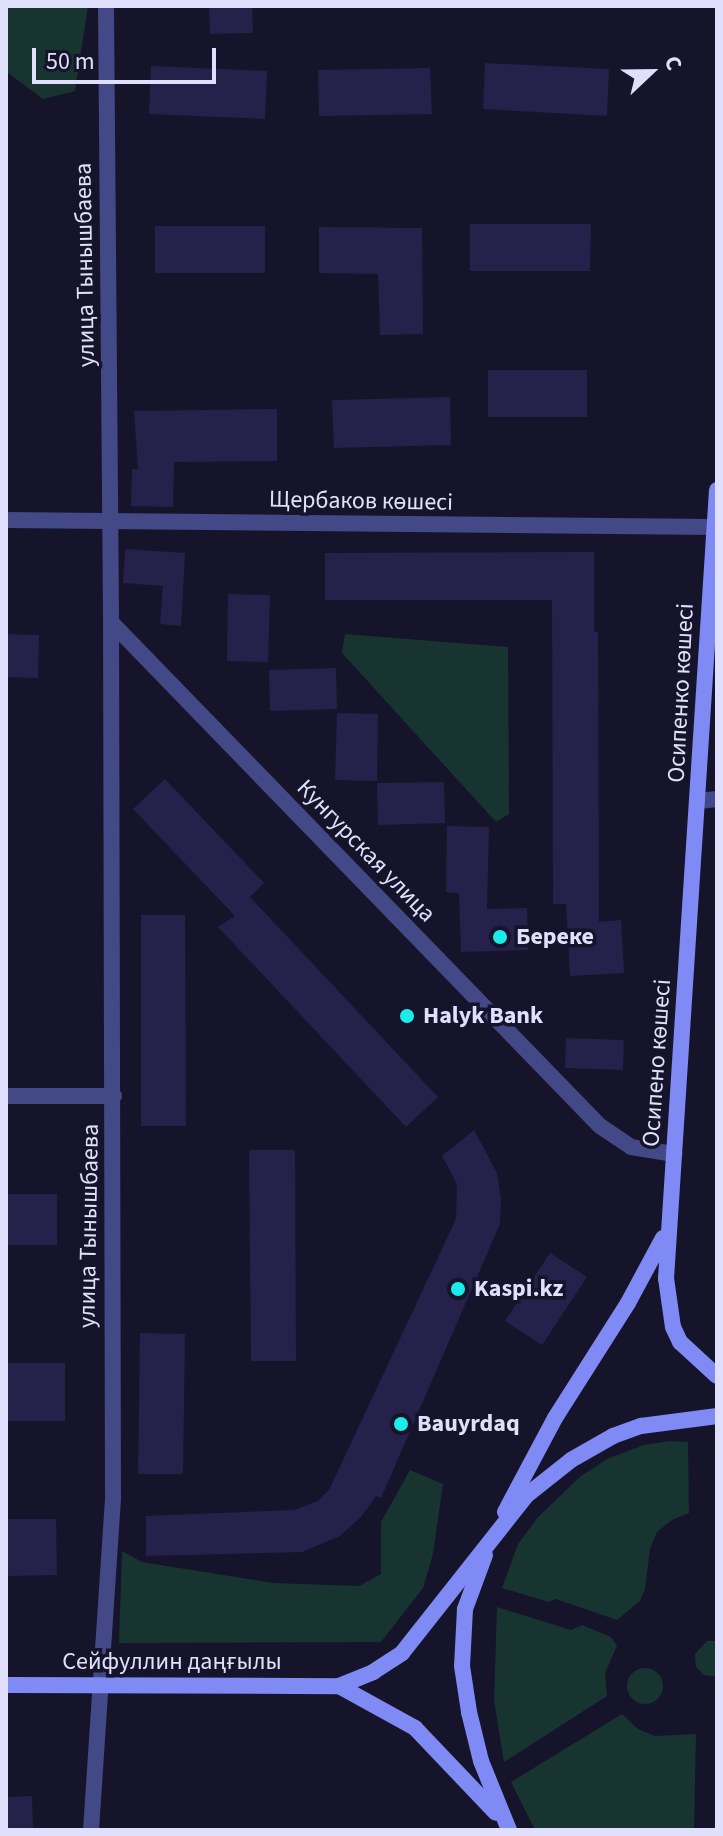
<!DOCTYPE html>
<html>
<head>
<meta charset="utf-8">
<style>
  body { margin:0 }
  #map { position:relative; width:723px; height:1836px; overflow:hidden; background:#15142b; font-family:"Source Sans 3",sans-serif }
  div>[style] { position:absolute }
  .green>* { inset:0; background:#173430 }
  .round { border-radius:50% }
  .building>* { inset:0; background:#25214a }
  .street>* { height:16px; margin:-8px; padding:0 8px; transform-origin:8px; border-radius:8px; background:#434886 }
  .secondary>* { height:16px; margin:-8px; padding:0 8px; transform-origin:8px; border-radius:8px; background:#7f8af4 }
  .dots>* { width:22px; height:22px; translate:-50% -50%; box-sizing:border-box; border:4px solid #15142b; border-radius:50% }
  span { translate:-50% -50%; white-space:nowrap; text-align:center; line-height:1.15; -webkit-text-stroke:7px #15142b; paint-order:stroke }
  .street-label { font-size:24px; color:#e0e0fc }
  .poi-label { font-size:24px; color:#e0e0fc; font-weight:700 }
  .left { translate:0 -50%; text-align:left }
  .frame { position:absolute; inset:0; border:8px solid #e0e0fc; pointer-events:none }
  .north { position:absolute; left:611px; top:32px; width:80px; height:80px; -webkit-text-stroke:6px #15142b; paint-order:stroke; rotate:68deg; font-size:22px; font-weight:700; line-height:32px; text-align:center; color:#e0e0fc }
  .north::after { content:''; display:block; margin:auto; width:28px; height:36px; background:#e0e0fc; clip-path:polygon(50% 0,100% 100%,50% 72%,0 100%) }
  .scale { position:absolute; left:32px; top:48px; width:184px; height:36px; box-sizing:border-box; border:4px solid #e0e0fc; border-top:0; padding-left:10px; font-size:24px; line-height:28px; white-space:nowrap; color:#e0e0fc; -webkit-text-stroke:6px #15142b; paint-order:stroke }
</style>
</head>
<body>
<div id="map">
  <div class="green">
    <div style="clip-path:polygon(6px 6px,88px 6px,75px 91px,43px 99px,8px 73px)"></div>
    <div style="clip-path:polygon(345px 634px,508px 647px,509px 814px,496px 822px,342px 653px)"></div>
    <div style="clip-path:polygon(669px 1441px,688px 1442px,689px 1513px,672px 1520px,657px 1532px,650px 1549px,645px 1589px,640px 1601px,617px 1620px,556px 1599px,549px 1602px,502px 1588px,518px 1544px,538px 1517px,581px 1476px,609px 1458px,644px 1445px)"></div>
    <div style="clip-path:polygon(410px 1470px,443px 1484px,433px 1554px,423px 1588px,381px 1642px,119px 1643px,122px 1551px,142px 1562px,273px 1583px,359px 1586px,381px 1574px,381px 1522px)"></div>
    <div style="clip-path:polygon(497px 1607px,571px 1630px,582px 1625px,611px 1637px,617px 1646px,605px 1673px,607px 1696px,504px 1762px,494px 1701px)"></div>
    <div style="clip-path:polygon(707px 1641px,717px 1641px,717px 1677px,704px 1675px,696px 1667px,695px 1654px)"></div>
    <div class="round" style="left:627px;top:1668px;width:36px;height:36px"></div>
    <div style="clip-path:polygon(622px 1714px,638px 1729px,655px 1736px,696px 1734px,694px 1830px,535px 1830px,511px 1782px)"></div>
  </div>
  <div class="building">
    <div style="clip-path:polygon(209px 6px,252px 6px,253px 33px,210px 34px)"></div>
    <div style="clip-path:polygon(485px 63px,609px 69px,607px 116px,483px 109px)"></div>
    <div style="clip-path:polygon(151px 66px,267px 71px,265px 119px,149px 114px)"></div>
    <div style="clip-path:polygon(430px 68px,432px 114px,319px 116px,318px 70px)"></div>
    <div style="clip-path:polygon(470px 224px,591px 224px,590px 271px,470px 271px)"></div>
    <div style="clip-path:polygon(155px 226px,265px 226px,265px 273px,155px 273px)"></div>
    <div style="clip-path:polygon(319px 227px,422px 228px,423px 334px,380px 335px,378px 274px,319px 273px)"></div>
    <div style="clip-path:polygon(488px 370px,587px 370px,587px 417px,488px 417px)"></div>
    <div style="clip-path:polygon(450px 397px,451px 445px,334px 448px,332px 400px)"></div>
    <div style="clip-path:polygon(277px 409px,277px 461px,174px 462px,173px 507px,131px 506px,132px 469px,138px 469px,134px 411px)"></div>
    <div style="clip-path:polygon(125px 549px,185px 553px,181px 626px,160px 624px,163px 586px,123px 583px)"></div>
    <div style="clip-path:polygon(594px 552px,594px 632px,598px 632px,599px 922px,621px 920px,624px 973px,570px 976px,566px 904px,553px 904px,552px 600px,325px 600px,325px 553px)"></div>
    <div style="clip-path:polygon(228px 594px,270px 595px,268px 662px,227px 661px)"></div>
    <div style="clip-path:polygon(6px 634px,39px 635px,38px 678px,6px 677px)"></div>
    <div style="clip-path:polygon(336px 668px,337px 709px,270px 711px,269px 670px)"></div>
    <div style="clip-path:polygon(337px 713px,378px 714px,377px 781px,335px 780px)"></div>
    <div style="clip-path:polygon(165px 779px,264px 883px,250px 897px,438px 1097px,406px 1127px,218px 927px,235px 916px,133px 809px)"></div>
    <div style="clip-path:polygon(444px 782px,445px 823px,378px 825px,377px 783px)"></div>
    <div style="clip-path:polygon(447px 826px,489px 827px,487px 909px,527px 908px,528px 950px,461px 952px,459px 893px,446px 892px)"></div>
    <div style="clip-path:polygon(141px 915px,185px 915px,186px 1126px,141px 1126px)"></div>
    <div style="clip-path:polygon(566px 1038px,624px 1040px,623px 1070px,565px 1068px)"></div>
    <div style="clip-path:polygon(474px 1130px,497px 1173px,501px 1199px,500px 1224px,381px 1498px,376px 1496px,361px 1517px,340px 1536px,302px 1552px,146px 1556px,146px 1516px,294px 1510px,318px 1501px,329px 1490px,456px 1219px,457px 1184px,442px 1156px)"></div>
    <div style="clip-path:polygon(249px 1150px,295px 1150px,296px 1361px,251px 1361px)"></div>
    <div style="clip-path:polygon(6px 1194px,57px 1194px,57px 1245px,6px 1245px)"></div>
    <div style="clip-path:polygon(550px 1253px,587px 1277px,542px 1345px,505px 1321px)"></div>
    <div style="clip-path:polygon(140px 1333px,185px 1334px,183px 1474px,138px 1474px)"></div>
    <div style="clip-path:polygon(6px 1363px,65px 1363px,65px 1421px,6px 1421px)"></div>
    <div style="clip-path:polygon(6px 1519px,56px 1519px,57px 1575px,6px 1576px)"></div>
    <div style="clip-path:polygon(32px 1796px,33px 1830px,6px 1830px,6px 1797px)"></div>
  </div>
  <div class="street">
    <div style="left:106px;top:6px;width:616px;rotate:89.53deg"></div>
    <div style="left:111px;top:622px;width:702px;rotate:45.87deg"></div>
    <div style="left:600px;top:1126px;width:37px;rotate:34deg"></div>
    <div style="left:631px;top:1147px;width:44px;rotate:9.2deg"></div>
    <div style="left:6px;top:520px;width:709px;rotate:0.57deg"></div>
    <div style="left:698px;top:801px;width:19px;rotate:-6deg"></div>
    <div style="left:6px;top:1096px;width:108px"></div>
    <div style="left:91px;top:1830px;width:335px;rotate:-86.2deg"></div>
    <div style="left:113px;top:1496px;width:874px;rotate:-90.13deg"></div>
  </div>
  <div class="secondary">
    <div style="left:717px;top:490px;width:790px;rotate:93.7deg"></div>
    <div style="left:666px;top:1278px;width:49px;rotate:81.9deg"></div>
    <div style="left:673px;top:1327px;width:17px;rotate:65deg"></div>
    <div style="left:680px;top:1342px;width:50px;rotate:42.6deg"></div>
    <div style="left:505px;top:1512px;width:106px;rotate:-62deg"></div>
    <div style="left:555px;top:1418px;width:136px;rotate:-57.6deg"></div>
    <div style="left:628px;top:1303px;width:74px;rotate:-61.7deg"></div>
    <div style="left:485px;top:1555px;width:58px;rotate:110.3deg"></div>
    <div style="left:465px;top:1609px;width:57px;rotate:93deg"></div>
    <div style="left:462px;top:1666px;width:47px;rotate:81.3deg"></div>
    <div style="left:469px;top:1712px;width:50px;rotate:76.2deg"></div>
    <div style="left:481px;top:1761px;width:74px;rotate:67.9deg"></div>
    <div style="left:6px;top:1685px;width:333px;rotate:0.2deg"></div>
    <div style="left:339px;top:1686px;width:37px;rotate:-22deg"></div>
    <div style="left:373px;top:1672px;width:35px;rotate:-33deg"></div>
    <div style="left:402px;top:1653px;width:201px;rotate:-51.7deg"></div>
    <div style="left:527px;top:1495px;width:56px;rotate:-38.5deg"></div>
    <div style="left:571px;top:1460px;width:48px;rotate:-29.7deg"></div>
    <div style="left:613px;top:1436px;width:30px;rotate:-20deg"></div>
    <div style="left:641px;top:1426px;width:77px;rotate:-7.5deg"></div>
    <div style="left:339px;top:1686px;width:87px;rotate:28.9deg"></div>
    <div style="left:415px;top:1728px;width:117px;rotate:46.4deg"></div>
  </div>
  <div class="dots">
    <div style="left:500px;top:937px;background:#1cece9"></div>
    <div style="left:407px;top:1016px;background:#1cece9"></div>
    <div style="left:458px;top:1289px;background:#1cece9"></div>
    <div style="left:401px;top:1424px;background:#1cece9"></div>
  </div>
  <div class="street-label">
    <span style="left:85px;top:265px;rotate:-91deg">улица Тынышбаева</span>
    <span style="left:361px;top:501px;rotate:1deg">Щербаков көшесі</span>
    <span style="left:681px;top:693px;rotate:-87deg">Осипенко көшесі</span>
    <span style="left:366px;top:851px;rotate:46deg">Кунгурская улица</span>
    <span style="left:657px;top:1063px;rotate:-86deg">Осипено көшесі</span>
    <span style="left:89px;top:1226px;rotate:-89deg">улица Тынышбаева</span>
    <span style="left:172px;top:1662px">Сейфуллин даңғылы</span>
  </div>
  <div class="poi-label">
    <span class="left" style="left:516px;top:937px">Береке</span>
    <span class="left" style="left:423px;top:1016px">Halyk Bank</span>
    <span class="left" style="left:474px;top:1289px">Kaspi.kz</span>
    <span class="left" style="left:417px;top:1424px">Bauyrdaq</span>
  </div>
  <div class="frame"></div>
  <div class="north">С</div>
  <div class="scale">50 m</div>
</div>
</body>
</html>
